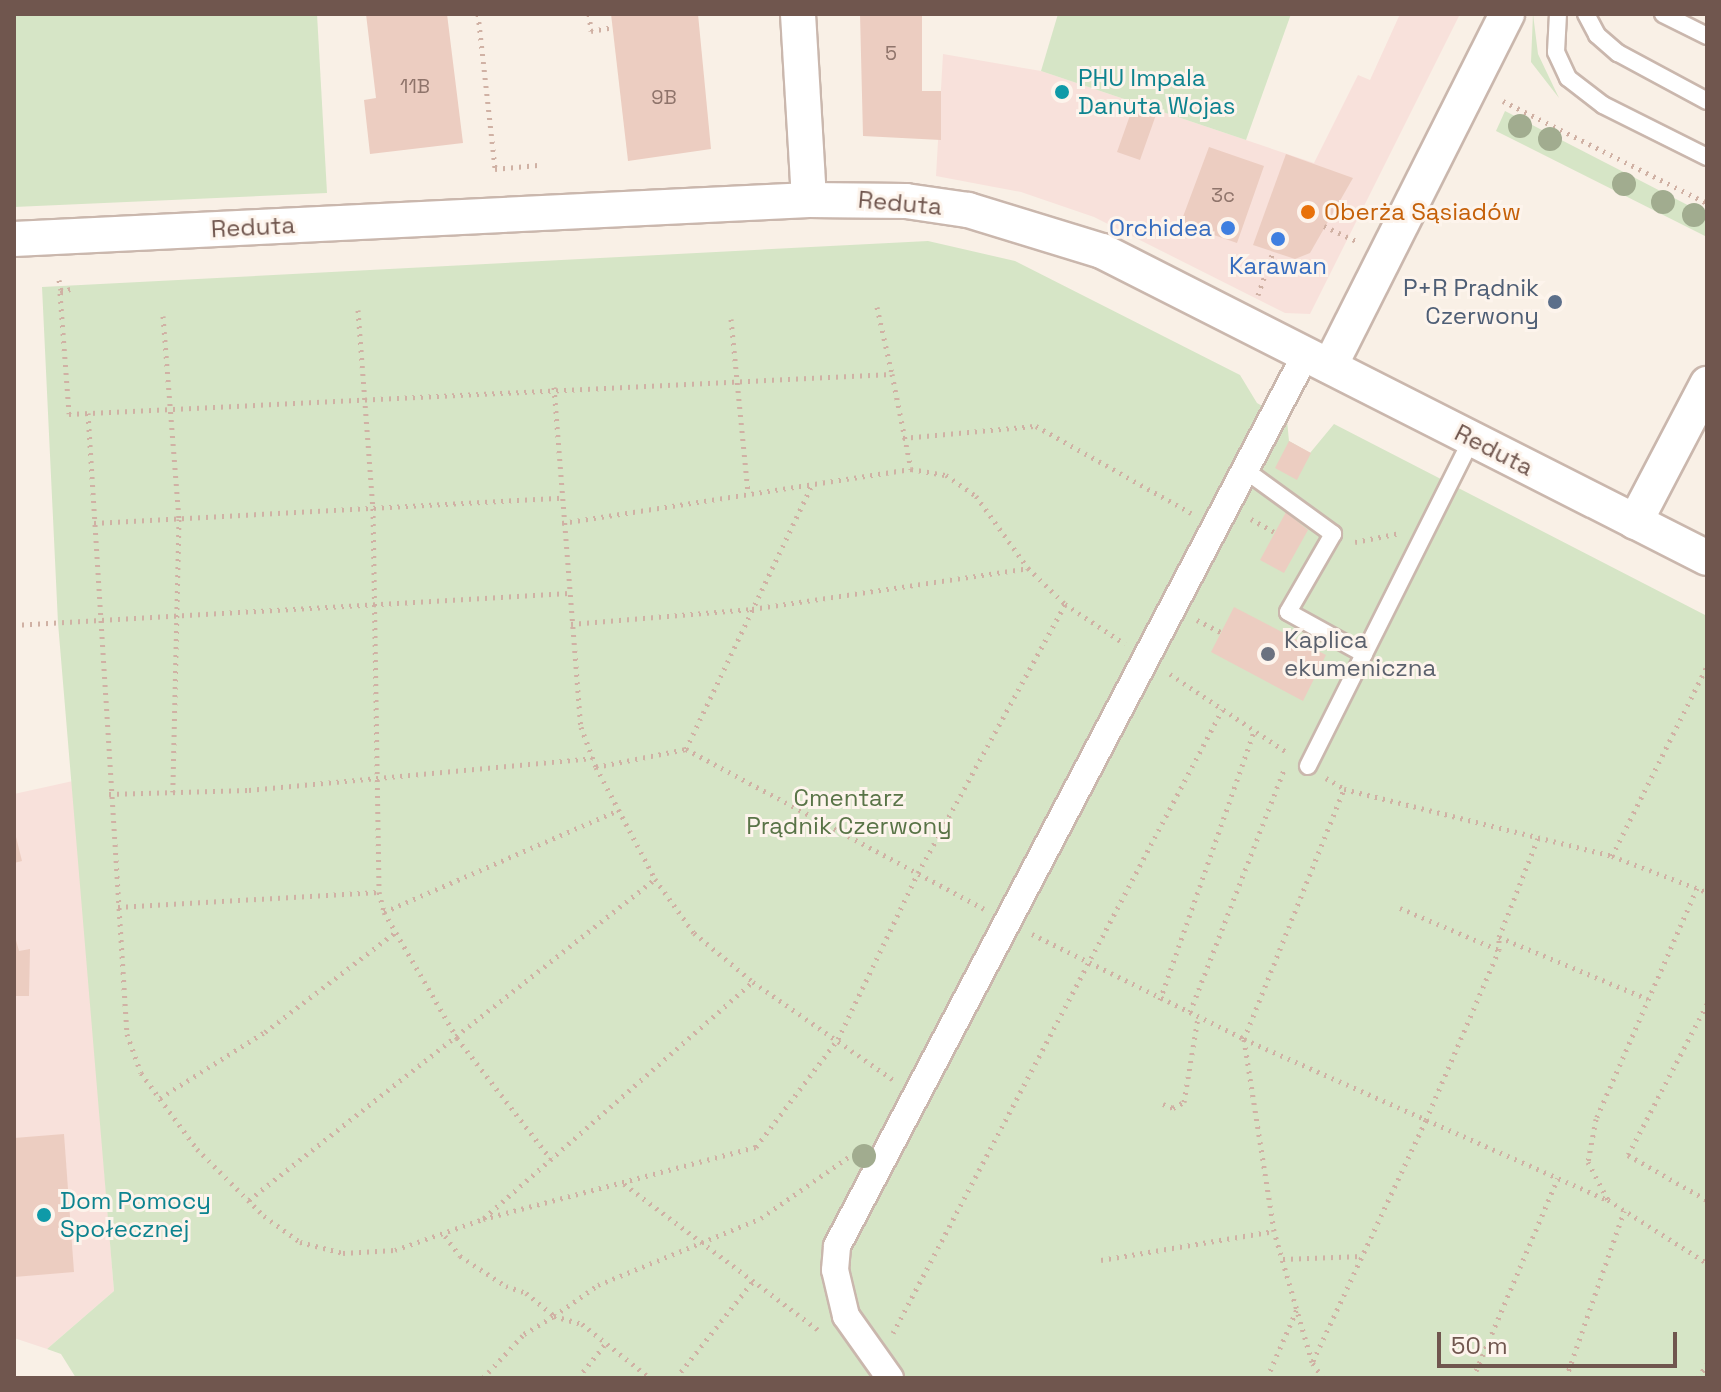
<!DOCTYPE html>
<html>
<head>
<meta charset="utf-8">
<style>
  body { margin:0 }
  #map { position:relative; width:1721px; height:1392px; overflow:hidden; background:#f9f0e6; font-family:"Space Grotesk",sans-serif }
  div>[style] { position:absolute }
  .commercial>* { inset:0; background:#f8e1db }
  .green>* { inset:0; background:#d6e5c6 }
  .building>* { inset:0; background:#eccdc1 }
  .path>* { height:5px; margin-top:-2.5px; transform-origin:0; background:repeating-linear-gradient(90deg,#d0b1a4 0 2px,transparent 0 8px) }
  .roads { filter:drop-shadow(2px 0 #cab7ad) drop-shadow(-2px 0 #cab7ad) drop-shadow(0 2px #cab7ad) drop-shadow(0 -2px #cab7ad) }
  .service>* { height:16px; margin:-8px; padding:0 8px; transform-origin:8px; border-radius:8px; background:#fff }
  .pedestrian>* { height:26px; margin:-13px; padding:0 13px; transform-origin:13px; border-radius:13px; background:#fff }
  .minor>* { height:34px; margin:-17px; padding:0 17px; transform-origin:17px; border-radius:17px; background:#fff }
  .trees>* { width:24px; height:24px; margin:-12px; border-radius:50%; background:#a1ac8f }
  .dots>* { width:22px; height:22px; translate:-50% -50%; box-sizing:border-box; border:4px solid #fdf4ec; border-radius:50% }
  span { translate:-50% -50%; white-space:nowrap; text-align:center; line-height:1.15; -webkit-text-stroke:6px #fdf4ec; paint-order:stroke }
  .number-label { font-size:20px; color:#8f746b }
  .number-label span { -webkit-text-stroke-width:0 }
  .culture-label { font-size:24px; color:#0d838f }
  .left { translate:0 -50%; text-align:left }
  .street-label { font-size:24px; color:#70564e }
  .food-label { font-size:24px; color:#c56008 }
  .shop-label { font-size:24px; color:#366cbe }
  .right { translate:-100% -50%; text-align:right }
  .service-label { font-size:24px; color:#4e5e75 }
  .worship-label { font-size:24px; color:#5b616d }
  .park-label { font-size:24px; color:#597447 }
  .frame { position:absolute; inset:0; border:16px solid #70564e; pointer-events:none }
  .scale { position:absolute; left:1437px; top:1332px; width:240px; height:36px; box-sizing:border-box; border:4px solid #70564e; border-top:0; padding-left:10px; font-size:24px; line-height:28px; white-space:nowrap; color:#70564e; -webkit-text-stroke:6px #fdf4ec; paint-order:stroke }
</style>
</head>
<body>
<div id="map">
  <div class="commercial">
    <div style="clip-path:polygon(1400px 14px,1460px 14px,1310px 314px,1285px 313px,1094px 217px,1021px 192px,936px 176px,943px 54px,1041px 71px,1314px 163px,1358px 75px,1370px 80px)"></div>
    <div style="clip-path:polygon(73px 781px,114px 1291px,47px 1349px,14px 1338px,14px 794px)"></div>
  </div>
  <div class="green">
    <div style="clip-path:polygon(14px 14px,317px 14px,327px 193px,14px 207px)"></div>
    <div style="clip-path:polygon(1058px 14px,1291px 14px,1246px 140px,1041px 71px)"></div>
    <div style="clip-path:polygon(1533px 14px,1538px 54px,1559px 98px,1531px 62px)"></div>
    <div style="clip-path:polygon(1505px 111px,1707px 215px,1707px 237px,1496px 131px)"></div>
    <div style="clip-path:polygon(928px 241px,1015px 261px,1240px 375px,1257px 403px,1287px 420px,1289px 441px,1310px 453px,1334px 424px,1707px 616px,1707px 1378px,76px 1378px,61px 1354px,47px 1349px,114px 1291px,58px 623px,42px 287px)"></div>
  </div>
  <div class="building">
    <div style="clip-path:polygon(366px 14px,447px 14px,463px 143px,370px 154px,364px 100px,376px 98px)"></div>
    <div style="clip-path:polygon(611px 14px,698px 14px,711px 149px,628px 161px)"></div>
    <div style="clip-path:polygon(860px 14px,922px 14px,922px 91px,941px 91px,941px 140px,863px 136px)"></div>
    <div style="clip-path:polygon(1057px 82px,1071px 87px,1066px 102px,1052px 97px)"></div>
    <div style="clip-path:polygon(1134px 104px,1157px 112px,1140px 160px,1117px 152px)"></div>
    <div style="clip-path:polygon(1209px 147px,1264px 166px,1237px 243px,1208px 233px,1210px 225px,1196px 228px,1181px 222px)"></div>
    <div style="clip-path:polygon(1286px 154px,1353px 178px,1310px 253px,1295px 259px,1253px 245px)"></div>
    <div style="clip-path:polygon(1289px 441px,1311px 453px,1297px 480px,1275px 468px)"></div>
    <div style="clip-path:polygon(1286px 512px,1308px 530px,1284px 573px,1260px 560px)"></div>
    <div style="clip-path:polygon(1234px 607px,1326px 655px,1303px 701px,1211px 652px)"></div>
    <div style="clip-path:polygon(14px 829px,22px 861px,14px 863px)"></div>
    <div style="clip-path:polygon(14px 933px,19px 951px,30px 949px,29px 996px,14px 996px)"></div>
    <div style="clip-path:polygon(64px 1134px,74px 1272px,14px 1277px,14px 1138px)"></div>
  </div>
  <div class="path">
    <div style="left:478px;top:14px;width:156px;rotate:83.7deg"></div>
    <div style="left:495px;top:169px;width:43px;rotate:-5.3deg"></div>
    <div style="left:589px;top:14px;width:17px;rotate:83deg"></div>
    <div style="left:591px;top:31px;width:22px;rotate:-10deg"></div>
    <div style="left:1503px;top:101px;width:228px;rotate:26.6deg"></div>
    <div style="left:1324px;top:226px;width:38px;rotate:25deg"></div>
    <div style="left:59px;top:280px;width:10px;rotate:79deg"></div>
    <div style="left:61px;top:290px;width:9px;rotate:-6deg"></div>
    <div style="left:70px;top:289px;width:11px;rotate:158deg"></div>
    <div style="left:60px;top:293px;width:121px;rotate:85.7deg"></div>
    <div style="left:69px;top:414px;width:824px;rotate:-2.78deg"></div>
    <div style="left:892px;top:374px;width:97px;rotate:78.7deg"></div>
    <div style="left:1258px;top:295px;width:46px;rotate:-70.8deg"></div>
    <div style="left:877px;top:307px;width:69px;rotate:77.4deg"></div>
    <div style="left:358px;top:310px;width:199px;rotate:85.7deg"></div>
    <div style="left:373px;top:508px;width:384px;rotate:89.1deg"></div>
    <div style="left:379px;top:892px;width:21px;rotate:76deg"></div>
    <div style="left:384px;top:912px;width:146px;rotate:59.9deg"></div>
    <div style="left:457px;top:1038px;width:153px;rotate:52.2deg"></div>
    <div style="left:163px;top:316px;width:204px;rotate:85.5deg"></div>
    <div style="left:179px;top:519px;width:273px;rotate:91.3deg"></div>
    <div style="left:731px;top:319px;width:174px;rotate:84.4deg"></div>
    <div style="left:554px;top:387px;width:341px;rotate:85.5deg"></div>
    <div style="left:581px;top:727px;width:43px;rotate:69.4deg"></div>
    <div style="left:596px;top:767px;width:127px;rotate:62.2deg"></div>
    <div style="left:655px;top:879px;width:67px;rotate:54.2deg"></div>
    <div style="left:694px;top:933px;width:77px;rotate:39.7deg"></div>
    <div style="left:753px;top:982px;width:173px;rotate:34.9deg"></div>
    <div style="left:88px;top:413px;width:622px;rotate:86.41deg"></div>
    <div style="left:127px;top:1034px;width:41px;rotate:70.3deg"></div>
    <div style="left:141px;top:1073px;width:94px;rotate:53.6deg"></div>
    <div style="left:197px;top:1149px;width:95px;rotate:45deg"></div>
    <div style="left:264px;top:1216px;width:44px;rotate:35.8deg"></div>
    <div style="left:300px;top:1242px;width:44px;rotate:14.3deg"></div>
    <div style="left:343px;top:1253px;width:52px;rotate:-3.3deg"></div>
    <div style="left:395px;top:1250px;width:93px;rotate:-19.4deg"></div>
    <div style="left:483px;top:1219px;width:282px;rotate:-14.8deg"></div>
    <div style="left:756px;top:1147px;width:136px;rotate:-52.8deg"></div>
    <div style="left:838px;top:1039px;width:184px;rotate:-64.3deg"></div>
    <div style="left:918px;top:873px;width:307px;rotate:-61.3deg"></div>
    <div style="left:903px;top:438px;width:134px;rotate:-5.2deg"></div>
    <div style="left:1036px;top:426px;width:178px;rotate:29.3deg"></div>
    <div style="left:1251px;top:519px;width:26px;rotate:29deg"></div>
    <div style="left:94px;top:523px;width:468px;rotate:-3.1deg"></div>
    <div style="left:562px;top:523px;width:353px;rotate:-8.8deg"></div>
    <div style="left:911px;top:469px;width:36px;rotate:10deg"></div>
    <div style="left:946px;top:475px;width:37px;rotate:35deg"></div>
    <div style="left:976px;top:496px;width:89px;rotate:54.2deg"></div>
    <div style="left:1028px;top:568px;width:52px;rotate:44.2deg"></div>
    <div style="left:1065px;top:604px;width:72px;rotate:33.7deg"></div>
    <div style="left:1355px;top:542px;width:46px;rotate:-11.3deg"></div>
    <div style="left:1197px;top:620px;width:27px;rotate:27deg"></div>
    <div style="left:571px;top:624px;width:182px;rotate:-4.7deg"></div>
    <div style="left:752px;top:609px;width:279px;rotate:-8.4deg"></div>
    <div style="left:14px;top:625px;width:556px;rotate:-3.3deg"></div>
    <div style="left:1170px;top:674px;width:142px;rotate:33.8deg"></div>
    <div style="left:686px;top:749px;width:295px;rotate:-64.5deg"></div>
    <div style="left:596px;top:767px;width:92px;rotate:-11.3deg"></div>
    <div style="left:686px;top:749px;width:338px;rotate:28.2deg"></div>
    <div style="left:1326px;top:778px;width:21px;rotate:31deg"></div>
    <div style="left:1344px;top:789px;width:276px;rotate:14deg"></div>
    <div style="left:1612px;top:856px;width:102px;rotate:20.8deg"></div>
    <div style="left:109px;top:794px;width:140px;rotate:-1.6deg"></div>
    <div style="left:249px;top:790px;width:345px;rotate:-5.3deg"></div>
    <div style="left:1612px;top:856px;width:212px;rotate:-63.4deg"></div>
    <div style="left:1697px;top:888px;width:252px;rotate:113.6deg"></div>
    <div style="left:1596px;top:1119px;width:44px;rotate:100.5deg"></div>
    <div style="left:1588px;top:1162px;width:43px;rotate:62.2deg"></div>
    <div style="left:1608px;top:1200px;width:117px;rotate:32.5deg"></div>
    <div style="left:118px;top:907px;width:261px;rotate:-3.3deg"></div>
    <div style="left:1400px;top:908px;width:108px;rotate:23deg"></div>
    <div style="left:384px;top:912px;width:256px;rotate:-23.5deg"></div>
    <div style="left:1032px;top:934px;width:237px;rotate:26.3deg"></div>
    <div style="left:1244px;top:1039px;width:398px;rotate:23.9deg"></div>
    <div style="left:1499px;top:937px;width:161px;rotate:22.6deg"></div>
    <div style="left:1160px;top:1000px;width:285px;rotate:-70.7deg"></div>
    <div style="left:1707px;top:1004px;width:170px;rotate:117.6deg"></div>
    <div style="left:1628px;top:1155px;width:91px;rotate:29.7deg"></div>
    <div style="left:1190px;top:1012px;width:260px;rotate:-68.8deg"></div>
    <div style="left:160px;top:1098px;width:124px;rotate:-32.2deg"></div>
    <div style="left:265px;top:1032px;width:165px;rotate:-37.4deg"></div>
    <div style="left:1163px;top:1104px;width:11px;rotate:22deg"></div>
    <div style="left:1173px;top:1108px;width:13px;rotate:-29deg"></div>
    <div style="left:1184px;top:1102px;width:86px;rotate:-80.6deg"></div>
    <div style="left:624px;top:1184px;width:246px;rotate:36.9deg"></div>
    <div style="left:249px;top:1200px;width:518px;rotate:-38.33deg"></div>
    <div style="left:484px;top:1218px;width:358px;rotate:-41.3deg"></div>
    <div style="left:445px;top:1236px;width:25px;rotate:53deg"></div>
    <div style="left:460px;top:1256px;width:55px;rotate:33.1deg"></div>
    <div style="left:506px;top:1286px;width:21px;rotate:19deg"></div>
    <div style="left:526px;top:1293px;width:36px;rotate:39deg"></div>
    <div style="left:554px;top:1316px;width:54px;rotate:-35.2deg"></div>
    <div style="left:598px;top:1285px;width:176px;rotate:-22.3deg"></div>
    <div style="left:761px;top:1218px;width:108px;rotate:-34.9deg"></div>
    <div style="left:1283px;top:1259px;width:79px;rotate:-2.2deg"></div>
    <div style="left:1101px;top:1260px;width:175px;rotate:-9.5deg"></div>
    <div style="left:893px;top:1333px;width:705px;rotate:-62.16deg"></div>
    <div style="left:1313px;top:1361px;width:266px;rotate:-64.9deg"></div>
    <div style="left:1426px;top:1120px;width:185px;rotate:-66.8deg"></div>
    <div style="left:1499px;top:950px;width:13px;rotate:-90deg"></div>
    <div style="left:1499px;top:937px;width:106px;rotate:-68.5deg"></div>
    <div style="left:483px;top:1378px;width:60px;rotate:-47deg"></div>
    <div style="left:524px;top:1334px;width:35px;rotate:-31deg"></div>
    <div style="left:554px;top:1316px;width:29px;rotate:16deg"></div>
    <div style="left:582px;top:1324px;width:87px;rotate:38.5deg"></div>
    <div style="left:578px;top:1378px;width:45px;rotate:-51.3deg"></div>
    <div style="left:676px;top:1378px;width:125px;rotate:-51.5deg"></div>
    <div style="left:1267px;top:1378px;width:75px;rotate:-66.5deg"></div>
    <div style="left:1323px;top:1378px;width:19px;rotate:-125deg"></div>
    <div style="left:1312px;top:1362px;width:136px;rotate:-106.2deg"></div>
    <div style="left:1274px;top:1231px;width:194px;rotate:-98.9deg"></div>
    <div style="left:1244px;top:1039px;width:269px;rotate:-68.2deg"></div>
    <div style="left:1473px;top:1378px;width:217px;rotate:-67deg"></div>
    <div style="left:1566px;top:1378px;width:177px;rotate:-70.8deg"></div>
    <div style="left:1698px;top:1378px;width:17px;rotate:-57deg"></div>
  </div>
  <div class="roads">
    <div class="service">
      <div style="left:1558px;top:14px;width:38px;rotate:93deg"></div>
      <div style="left:1556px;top:52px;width:29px;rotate:65deg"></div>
      <div style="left:1568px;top:78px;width:44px;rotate:37.6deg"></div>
      <div style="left:1603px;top:105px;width:116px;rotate:26.6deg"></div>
      <div style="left:1586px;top:14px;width:24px;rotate:62deg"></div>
      <div style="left:1597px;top:35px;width:28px;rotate:41deg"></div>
      <div style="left:1618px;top:53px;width:101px;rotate:28.3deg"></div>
      <div style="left:1663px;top:14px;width:49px;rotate:26.6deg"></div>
      <div style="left:1245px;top:470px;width:109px;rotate:36deg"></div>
      <div style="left:1333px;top:534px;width:90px;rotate:120deg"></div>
      <div style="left:1288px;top:612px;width:87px;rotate:28.9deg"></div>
      <div style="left:1308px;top:766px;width:366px;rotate:-63.4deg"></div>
    </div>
    <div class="pedestrian">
      <div style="left:890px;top:1378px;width:76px;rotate:-125.4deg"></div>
      <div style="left:846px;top:1316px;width:47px;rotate:-103.4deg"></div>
      <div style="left:835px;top:1270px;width:24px;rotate:-85deg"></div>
      <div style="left:837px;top:1246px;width:1008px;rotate:-62.27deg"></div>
    </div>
    <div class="minor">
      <div style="left:798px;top:14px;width:186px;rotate:86.6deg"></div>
      <div style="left:14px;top:239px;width:796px;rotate:-2.81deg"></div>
      <div style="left:809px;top:200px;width:97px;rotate:0.6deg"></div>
      <div style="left:906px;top:201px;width:63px;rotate:8.3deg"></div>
      <div style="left:968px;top:210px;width:140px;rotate:17deg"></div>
      <div style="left:1102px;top:251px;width:678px;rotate:26.9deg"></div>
      <div style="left:1330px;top:366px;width:394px;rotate:-63.3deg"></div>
      <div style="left:1635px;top:522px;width:156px;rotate:-62.4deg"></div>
    </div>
  </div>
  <div class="trees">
    <div style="left:1520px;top:126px"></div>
    <div style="left:1550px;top:139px"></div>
    <div style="left:1624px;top:184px"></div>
    <div style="left:1663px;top:202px"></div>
    <div style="left:1694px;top:215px"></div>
    <div style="left:864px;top:1156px"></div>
  </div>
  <div class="dots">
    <div style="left:1062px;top:92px;background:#0f9aa8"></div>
    <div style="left:1308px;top:212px;background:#e8710a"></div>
    <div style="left:1228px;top:228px;background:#3f7fe0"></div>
    <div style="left:1278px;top:239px;background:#3f7fe0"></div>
    <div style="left:1555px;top:302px;background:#5c6f8a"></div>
    <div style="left:1268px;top:654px;background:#6b7280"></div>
    <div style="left:44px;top:1215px;background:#0f9aa8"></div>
  </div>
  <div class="number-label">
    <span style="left:891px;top:53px">5</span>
    <span style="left:415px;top:86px">11B</span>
    <span style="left:664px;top:97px">9B</span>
    <span style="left:1223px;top:195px">3c</span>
  </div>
  <div class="culture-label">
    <span class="left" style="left:1078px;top:92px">PHU Impala<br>Danuta Wojas</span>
    <span class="left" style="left:60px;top:1215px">Dom Pomocy<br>Społecznej</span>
  </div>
  <div class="street-label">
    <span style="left:900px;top:203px;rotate:5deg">Reduta</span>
    <span style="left:253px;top:227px;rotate:-3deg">Reduta</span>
    <span style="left:1494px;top:450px;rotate:27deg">Reduta</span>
  </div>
  <div class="food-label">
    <span class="left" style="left:1324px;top:212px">Oberża Sąsiadów</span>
  </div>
  <div class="shop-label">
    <span class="right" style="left:1212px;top:228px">Orchidea</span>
    <span style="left:1278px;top:266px">Karawan</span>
  </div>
  <div class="service-label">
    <span class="right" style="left:1539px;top:302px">P+R Prądnik<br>Czerwony</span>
  </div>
  <div class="worship-label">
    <span class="left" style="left:1284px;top:654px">Kaplica<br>ekumeniczna</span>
  </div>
  <div class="park-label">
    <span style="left:849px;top:812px">Cmentarz<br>Prądnik Czerwony</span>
  </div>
  <div class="frame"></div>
  <div class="scale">50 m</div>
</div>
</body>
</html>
